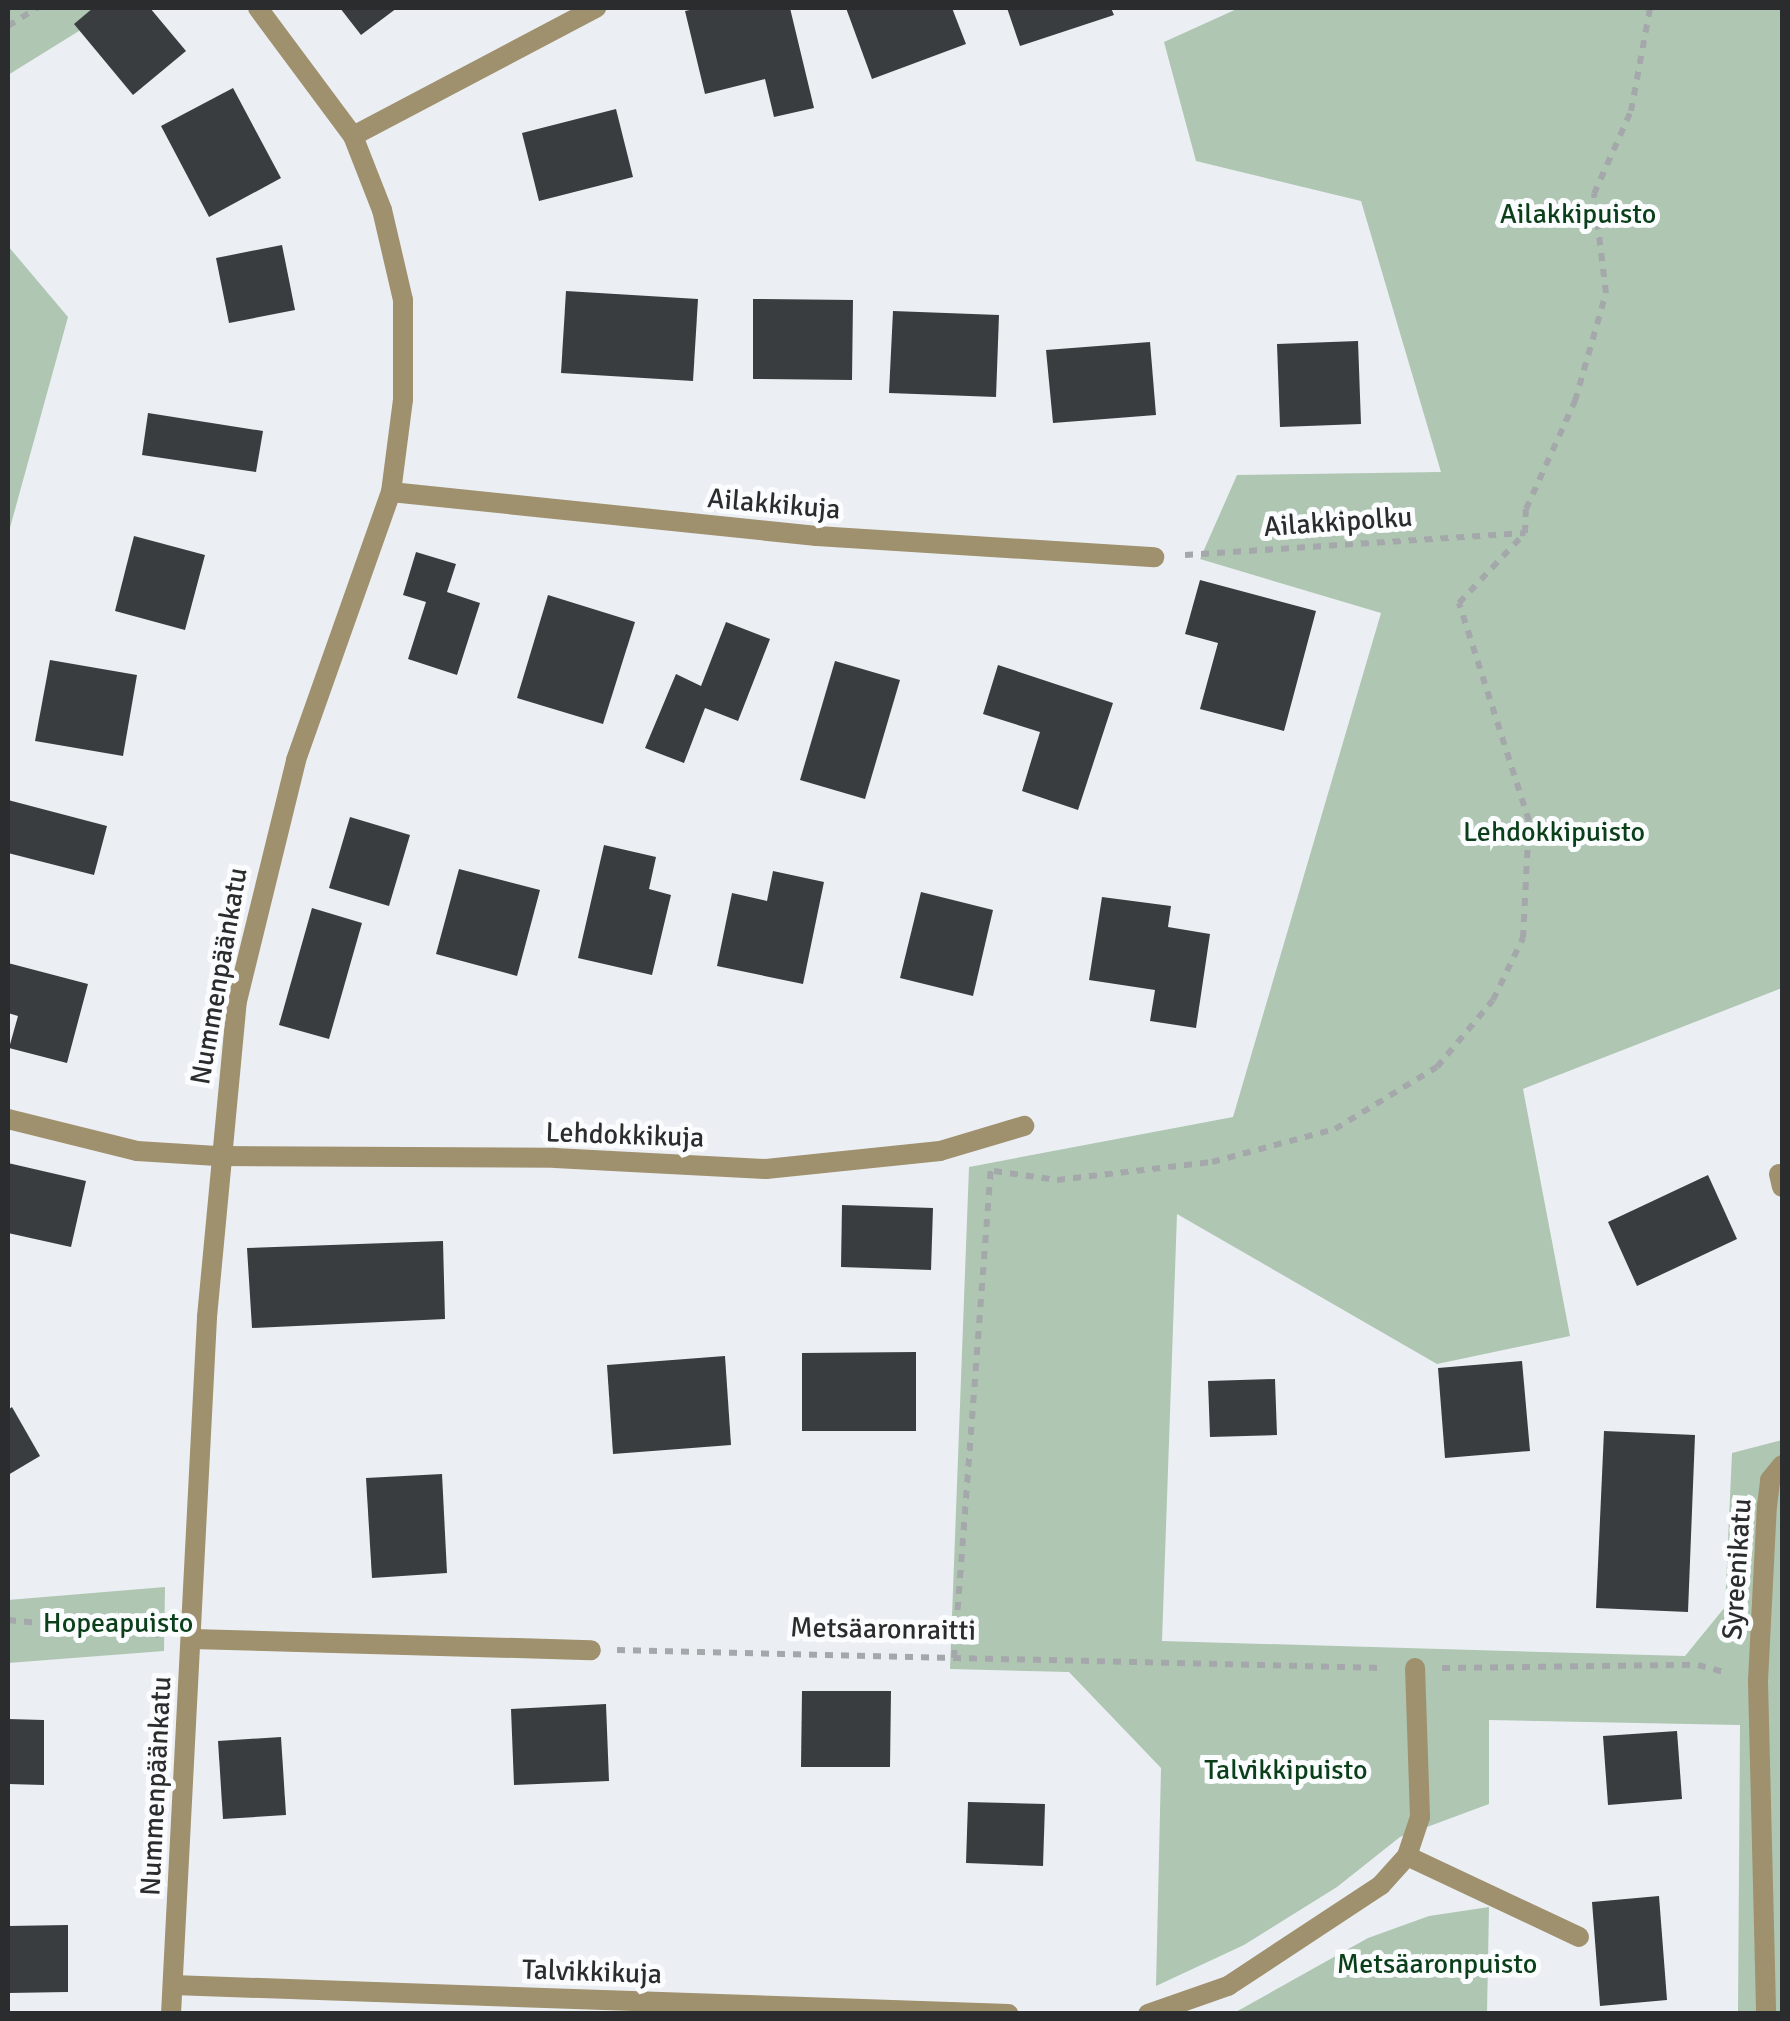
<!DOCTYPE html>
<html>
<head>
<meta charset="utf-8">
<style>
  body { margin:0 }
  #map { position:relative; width:1790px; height:2021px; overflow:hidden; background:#ebeff3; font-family:Signika,sans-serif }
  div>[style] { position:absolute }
  .green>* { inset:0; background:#afc6b2 }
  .building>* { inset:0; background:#3a3d40 }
  .path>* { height:6px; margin-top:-3px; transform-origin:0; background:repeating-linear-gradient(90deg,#a5a8ab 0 8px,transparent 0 16px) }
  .lane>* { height:20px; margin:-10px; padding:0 10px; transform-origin:10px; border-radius:10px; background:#9f906e }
  .street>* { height:20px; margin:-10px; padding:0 10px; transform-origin:10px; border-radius:10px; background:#9f906e }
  span { translate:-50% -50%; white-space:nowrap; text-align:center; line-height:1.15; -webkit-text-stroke:10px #fafcfe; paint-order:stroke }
  .park-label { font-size:28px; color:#0b3f1a }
  .street-label { font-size:28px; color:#2b2c2d }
  .frame { position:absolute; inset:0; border:10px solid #2b2c2d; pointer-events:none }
</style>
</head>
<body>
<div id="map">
  <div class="green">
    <div style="clip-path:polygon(8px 8px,116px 8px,8px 75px)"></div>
    <div style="clip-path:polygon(1239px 8px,1782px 8px,1782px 988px,1523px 1089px,1570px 1336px,1437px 1364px,1177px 1214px,1162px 1641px,1685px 1656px,1725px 1607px,1732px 1453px,1782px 1440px,1782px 2013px,1738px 2013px,1740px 1725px,1489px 1720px,1489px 1804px,1400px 1837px,1337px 1887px,1244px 1945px,1156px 1986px,1161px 1768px,1069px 1672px,950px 1669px,969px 1167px,1233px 1117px,1381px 613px,1200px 559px,1237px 475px,1441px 472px,1361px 201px,1196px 161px,1164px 42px)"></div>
    <div style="clip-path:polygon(8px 246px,68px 317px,8px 535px)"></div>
    <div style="clip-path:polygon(165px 1587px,164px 1651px,8px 1663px,8px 1600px)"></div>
    <div style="clip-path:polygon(1489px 1907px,1487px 2013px,1234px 2013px,1368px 1938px,1429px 1916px)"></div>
  </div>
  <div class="building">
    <div style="clip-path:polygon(93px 8px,150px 8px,186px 51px,133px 95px,74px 24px)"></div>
    <div style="clip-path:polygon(340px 8px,397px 8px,361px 35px)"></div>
    <div style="clip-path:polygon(699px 8px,790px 8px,814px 108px,774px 117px,765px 79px,705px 94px,685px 11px)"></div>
    <div style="clip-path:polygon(846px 8px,952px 8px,966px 44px,872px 79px)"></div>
    <div style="clip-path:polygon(1007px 8px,1111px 8px,1114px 15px,1020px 46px)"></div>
    <div style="clip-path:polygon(233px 88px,281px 178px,209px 217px,161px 126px)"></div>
    <div style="clip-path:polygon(616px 109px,633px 177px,539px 201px,522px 133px)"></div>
    <div style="clip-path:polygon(282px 245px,295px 310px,229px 323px,216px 258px)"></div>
    <div style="clip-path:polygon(566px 291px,698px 299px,693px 381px,561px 373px)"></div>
    <div style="clip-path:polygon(753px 299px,853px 300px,852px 380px,753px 379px)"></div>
    <div style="clip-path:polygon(893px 311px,999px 315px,996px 397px,889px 393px)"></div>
    <div style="clip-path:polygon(1358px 341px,1361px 424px,1280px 427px,1277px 344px)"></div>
    <div style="clip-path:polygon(1150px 342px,1156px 415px,1053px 423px,1046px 350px)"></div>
    <div style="clip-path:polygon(148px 413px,263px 431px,256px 472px,142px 455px)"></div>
    <div style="clip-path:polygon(134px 536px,205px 555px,185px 630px,115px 611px)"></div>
    <div style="clip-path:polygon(416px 552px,456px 564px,447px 592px,480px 603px,457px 675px,408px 659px,426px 602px,403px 595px)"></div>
    <div style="clip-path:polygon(1200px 580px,1316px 611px,1284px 731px,1200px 709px,1218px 643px,1185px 634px)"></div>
    <div style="clip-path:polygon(548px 595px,635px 622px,603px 724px,517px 698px)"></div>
    <div style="clip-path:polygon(726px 622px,770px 639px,738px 721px,705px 708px,684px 763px,645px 748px,676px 674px,701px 686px)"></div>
    <div style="clip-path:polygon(50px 660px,137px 675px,123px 756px,35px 741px)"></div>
    <div style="clip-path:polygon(835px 661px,900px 680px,865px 799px,800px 780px)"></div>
    <div style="clip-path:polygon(998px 665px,1113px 703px,1078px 810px,1022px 791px,1040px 732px,983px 714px)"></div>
    <div style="clip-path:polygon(8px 800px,107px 826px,94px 875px,8px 853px)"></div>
    <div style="clip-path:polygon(350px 817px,410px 835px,389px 906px,329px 888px)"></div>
    <div style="clip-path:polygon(604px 845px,656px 857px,649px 889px,671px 895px,652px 975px,578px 958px)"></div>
    <div style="clip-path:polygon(459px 869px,540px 890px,517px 976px,436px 954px)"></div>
    <div style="clip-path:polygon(773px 871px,824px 882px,803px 984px,717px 966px,732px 893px,767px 901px)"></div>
    <div style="clip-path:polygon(921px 892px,993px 910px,973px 996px,900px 978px)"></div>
    <div style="clip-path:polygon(1102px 897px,1171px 906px,1168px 927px,1210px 934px,1196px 1028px,1150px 1021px,1155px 990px,1089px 980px)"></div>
    <div style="clip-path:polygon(312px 908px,362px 923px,329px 1039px,279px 1025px)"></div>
    <div style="clip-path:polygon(8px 963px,88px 984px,67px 1063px,9px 1048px,18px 1016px,8px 1013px)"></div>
    <div style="clip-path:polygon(8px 1163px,86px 1181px,71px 1247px,8px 1233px)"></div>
    <div style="clip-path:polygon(1708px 1175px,1737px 1239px,1637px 1286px,1608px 1222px)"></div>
    <div style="clip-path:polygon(842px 1205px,933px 1208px,931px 1270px,841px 1267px)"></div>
    <div style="clip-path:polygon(443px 1241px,445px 1319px,252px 1328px,247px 1248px)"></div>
    <div style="clip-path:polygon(916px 1352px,916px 1431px,802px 1431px,802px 1353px)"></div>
    <div style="clip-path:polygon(725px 1356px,731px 1445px,613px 1454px,607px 1365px)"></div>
    <div style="clip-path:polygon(1522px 1361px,1530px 1451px,1445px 1458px,1438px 1368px)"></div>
    <div style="clip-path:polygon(1275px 1379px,1277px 1435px,1210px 1437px,1208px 1381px)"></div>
    <div style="clip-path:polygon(12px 1407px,40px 1456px,8px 1475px,8px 1410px)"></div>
    <div style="clip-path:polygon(1604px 1431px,1695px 1435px,1688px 1612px,1596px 1608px)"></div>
    <div style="clip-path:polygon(442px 1474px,447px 1573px,372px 1578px,366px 1478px)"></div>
    <div style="clip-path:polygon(802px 1691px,891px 1691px,890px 1767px,801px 1767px)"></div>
    <div style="clip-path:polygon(606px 1704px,609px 1781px,514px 1785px,511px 1709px)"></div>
    <div style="clip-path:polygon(8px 1719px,44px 1720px,44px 1785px,8px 1784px)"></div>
    <div style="clip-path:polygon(1677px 1731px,1682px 1799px,1608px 1805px,1603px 1736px)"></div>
    <div style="clip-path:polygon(281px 1737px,286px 1815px,223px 1819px,218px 1741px)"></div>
    <div style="clip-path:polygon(968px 1802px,1045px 1804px,1043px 1866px,966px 1863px)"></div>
    <div style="clip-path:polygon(1659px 1896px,1667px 2000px,1600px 2006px,1592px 1902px)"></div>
    <div style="clip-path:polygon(68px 1925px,68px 1992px,8px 1993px,8px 1926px)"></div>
  </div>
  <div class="path">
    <div style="left:8px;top:26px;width:34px;rotate:-32deg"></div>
    <div style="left:1185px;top:555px;width:341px;rotate:-3.7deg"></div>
    <div style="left:994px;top:1171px;width:64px;rotate:8.1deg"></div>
    <div style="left:1057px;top:1180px;width:156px;rotate:-6.6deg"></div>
    <div style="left:1212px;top:1162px;width:127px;rotate:-15deg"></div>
    <div style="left:1335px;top:1129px;width:119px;rotate:-31.3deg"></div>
    <div style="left:1437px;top:1067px;width:87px;rotate:-50.1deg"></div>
    <div style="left:1493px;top:1000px;width:69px;rotate:-64.2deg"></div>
    <div style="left:1523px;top:938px;width:117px;rotate:-87.1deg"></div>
    <div style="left:1529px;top:821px;width:229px;rotate:-107.8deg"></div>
    <div style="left:1459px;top:603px;width:96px;rotate:-46.7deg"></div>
    <div style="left:1525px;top:533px;width:24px;rotate:-88deg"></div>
    <div style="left:1526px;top:509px;width:119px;rotate:-65.6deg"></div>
    <div style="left:1575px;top:401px;width:112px;rotate:-74deg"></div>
    <div style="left:1606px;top:293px;width:100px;rotate:-96.9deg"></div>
    <div style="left:1594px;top:194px;width:91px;rotate:-66deg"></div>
    <div style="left:1631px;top:111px;width:105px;rotate:-79.5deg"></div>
    <div style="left:8px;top:1620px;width:154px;rotate:5.6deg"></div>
    <div style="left:617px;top:1650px;width:768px;rotate:1.34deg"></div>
    <div style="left:954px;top:1658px;width:490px;rotate:-85.7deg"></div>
    <div style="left:1442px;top:1668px;width:256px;rotate:-0.7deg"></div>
    <div style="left:1698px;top:1665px;width:31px;rotate:15deg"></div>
  </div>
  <div class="lane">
    <div style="left:192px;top:1639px;width:399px;rotate:1.6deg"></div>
    <div style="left:1758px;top:1681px;width:333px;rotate:88.6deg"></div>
    <div style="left:1407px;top:1856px;width:190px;rotate:25.2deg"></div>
  </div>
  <div class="street">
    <div style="left:353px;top:136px;width:275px;rotate:-27.8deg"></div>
    <div style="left:391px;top:492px;width:428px;rotate:5.9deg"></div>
    <div style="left:817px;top:536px;width:338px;rotate:3.6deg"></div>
    <div style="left:8px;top:1119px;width:133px;rotate:13.9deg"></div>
    <div style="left:137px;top:1151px;width:80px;rotate:3.6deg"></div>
    <div style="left:217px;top:1156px;width:338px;rotate:0.3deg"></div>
    <div style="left:555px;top:1158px;width:211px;rotate:3deg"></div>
    <div style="left:766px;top:1169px;width:175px;rotate:-5.9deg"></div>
    <div style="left:940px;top:1151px;width:88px;rotate:-16.6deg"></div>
    <div style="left:1779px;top:1174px;width:13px;rotate:77deg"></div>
    <div style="left:1758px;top:1681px;width:175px;rotate:-87.1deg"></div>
    <div style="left:1767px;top:1506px;width:26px;rotate:-83deg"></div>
    <div style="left:1770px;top:1480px;width:19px;rotate:-51deg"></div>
    <div style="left:173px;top:1985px;width:836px;rotate:1.99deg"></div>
    <div style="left:171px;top:2014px;width:698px;rotate:-87.04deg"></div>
    <div style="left:207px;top:1317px;width:317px;rotate:-84.6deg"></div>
    <div style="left:237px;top:1001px;width:248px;rotate:-76.2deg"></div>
    <div style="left:296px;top:760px;width:284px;rotate:-70.5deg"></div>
    <div style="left:391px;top:492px;width:94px;rotate:-82.6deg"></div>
    <div style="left:403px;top:399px;width:99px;rotate:-90deg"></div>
    <div style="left:403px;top:300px;width:92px;rotate:-103.1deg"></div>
    <div style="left:382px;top:210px;width:79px;rotate:-111.4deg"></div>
    <div style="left:353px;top:136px;width:159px;rotate:-126.6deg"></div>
    <div style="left:1148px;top:2014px;width:85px;rotate:-19.3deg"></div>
    <div style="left:1228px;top:1986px;width:183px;rotate:-33.4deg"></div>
    <div style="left:1381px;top:1885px;width:39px;rotate:-48deg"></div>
    <div style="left:1407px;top:1856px;width:41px;rotate:-71.6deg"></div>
    <div style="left:1420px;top:1817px;width:149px;rotate:-91.9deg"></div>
  </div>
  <div class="park-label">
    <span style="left:1578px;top:214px">Ailakkipuisto</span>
    <span style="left:1554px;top:832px">Lehdokkipuisto</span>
    <span style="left:118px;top:1623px">Hopeapuisto</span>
    <span style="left:1286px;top:1770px">Talvikkipuisto</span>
    <span style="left:1437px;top:1964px">Metsäaronpuisto</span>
  </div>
  <div class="street-label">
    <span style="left:774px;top:504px;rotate:5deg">Ailakkikuja</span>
    <span style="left:1338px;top:522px;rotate:-4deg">Ailakkipolku</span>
    <span style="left:219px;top:976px;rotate:-80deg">Nummenpäänkatu</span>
    <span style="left:625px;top:1135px;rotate:2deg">Lehdokkikuja</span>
    <span style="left:1737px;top:1569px;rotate:-86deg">Syreenikatu</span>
    <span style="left:883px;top:1629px;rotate:1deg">Metsäaronraitti</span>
    <span style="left:156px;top:1786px;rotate:-87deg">Nummenpäänkatu</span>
    <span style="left:592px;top:1972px;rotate:2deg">Talvikkikuja</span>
  </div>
  <div class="frame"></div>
</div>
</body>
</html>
